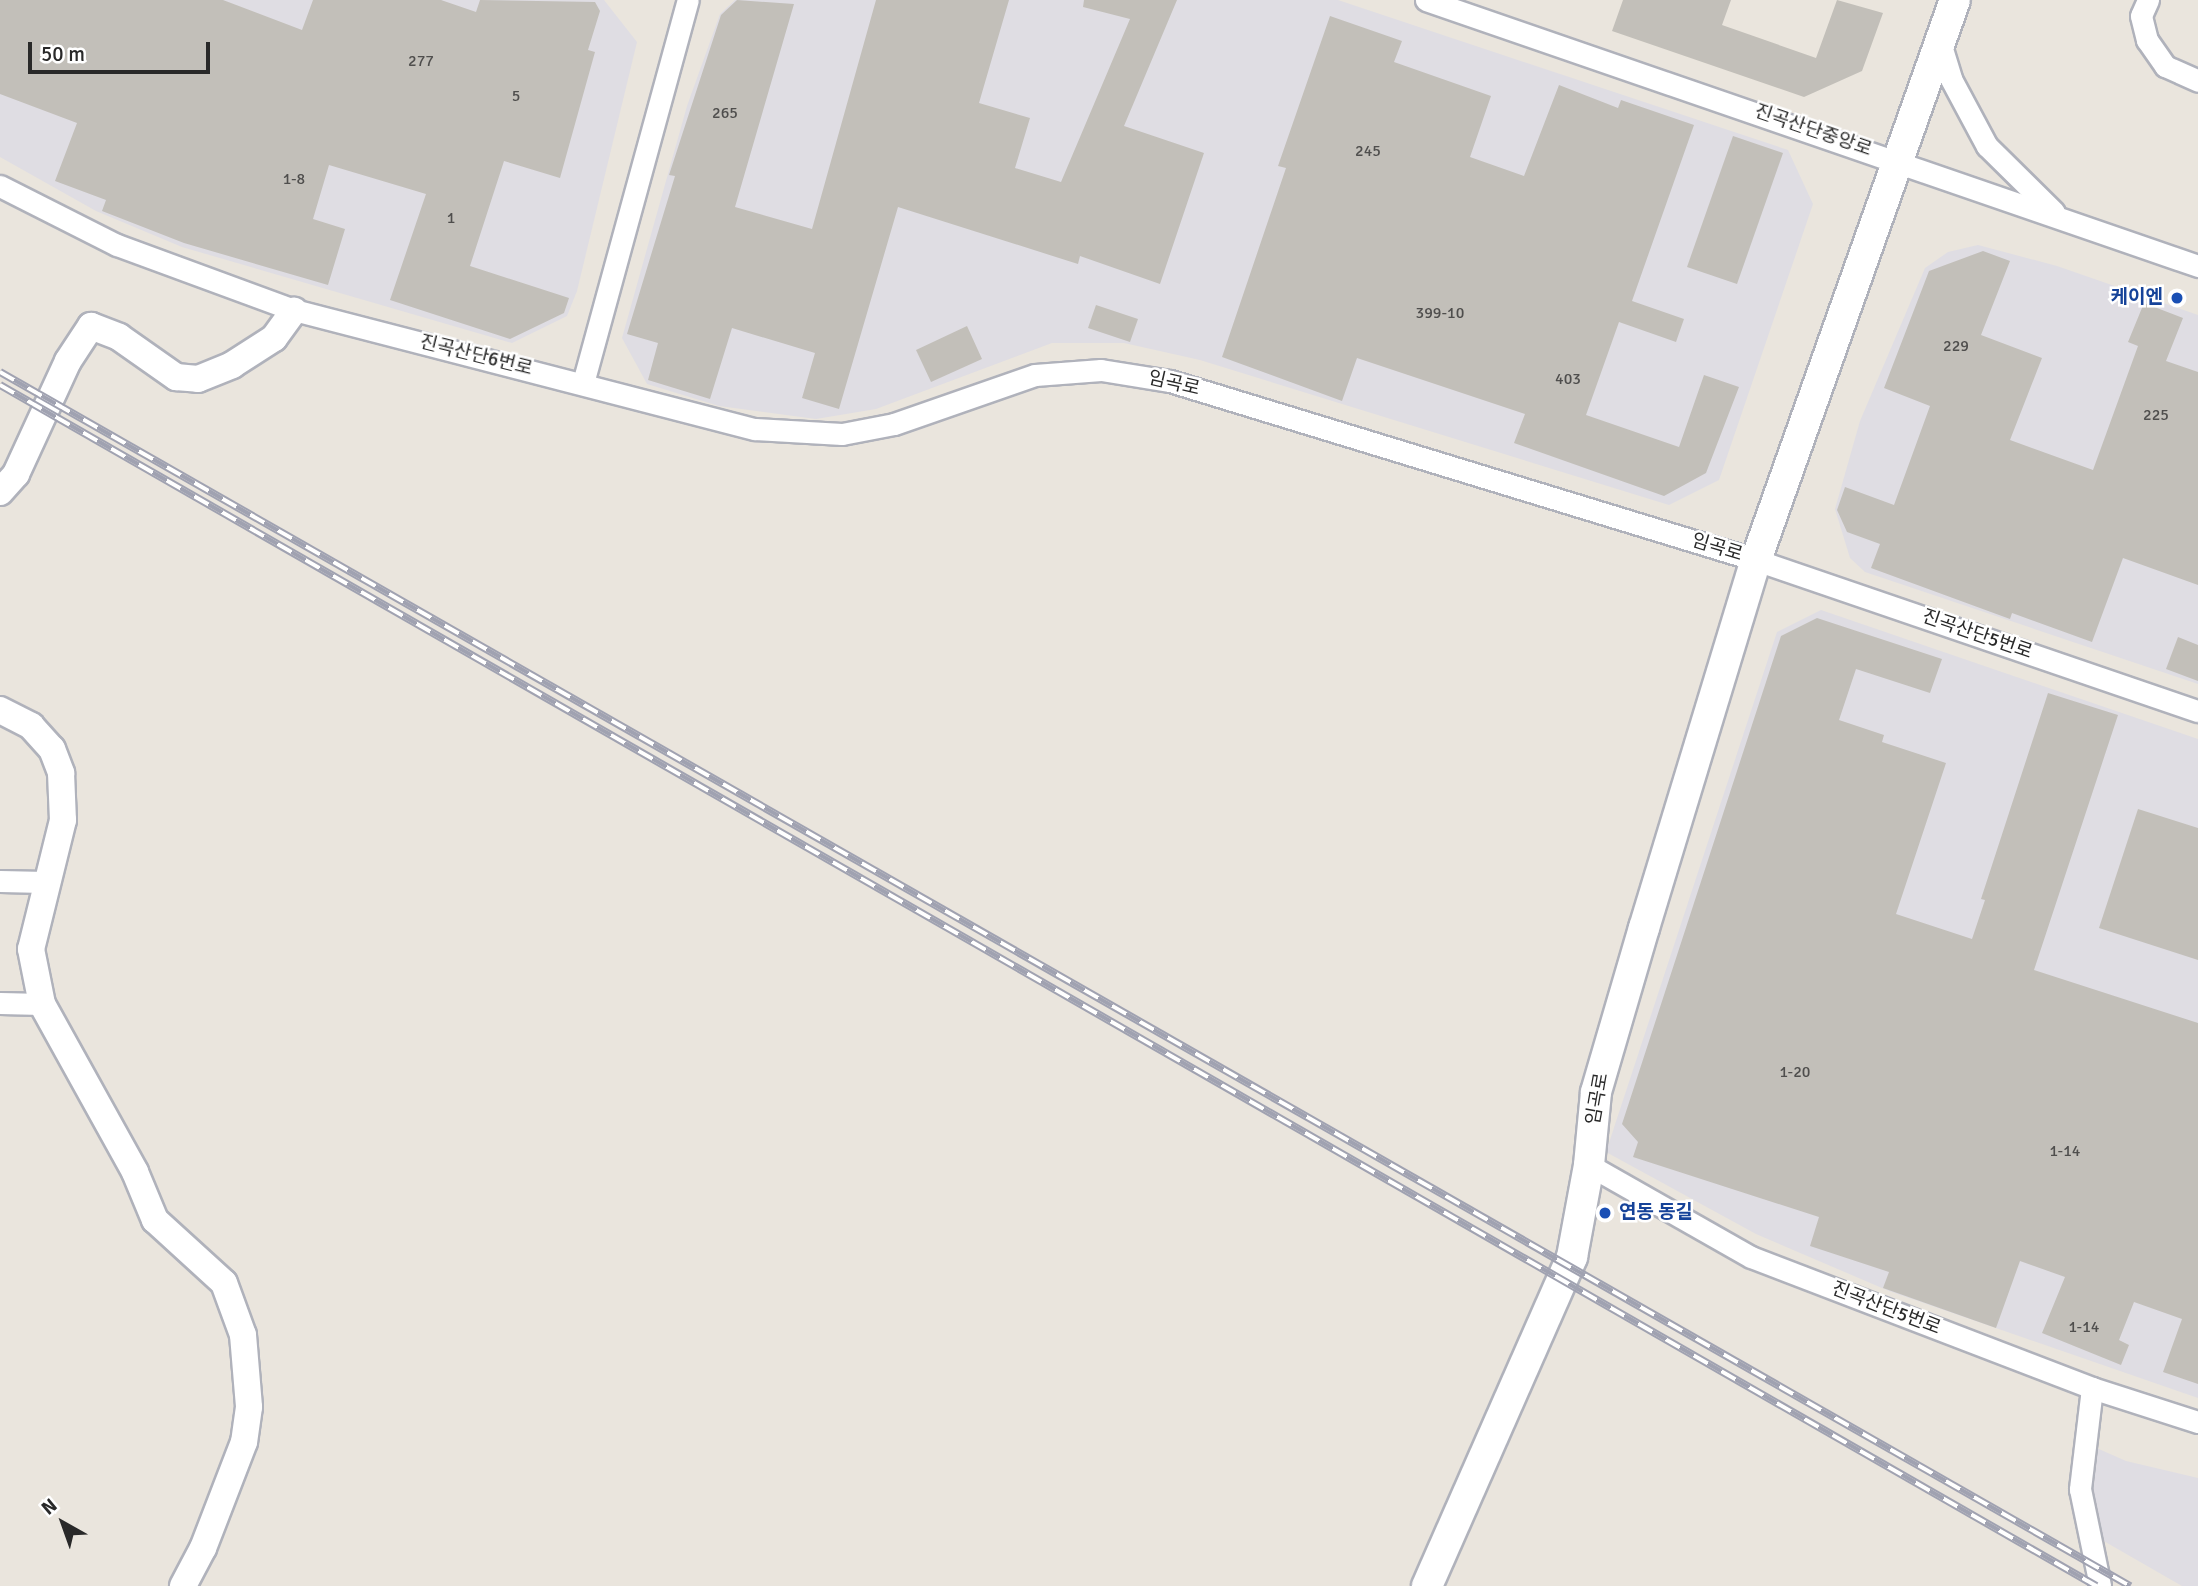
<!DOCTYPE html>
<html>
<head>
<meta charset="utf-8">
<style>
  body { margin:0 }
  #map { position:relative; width:2198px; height:1586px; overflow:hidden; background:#eae5dd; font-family:Signika,"Noto Sans KR",sans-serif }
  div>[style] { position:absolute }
  .industrial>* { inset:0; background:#dfdde3 }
  .building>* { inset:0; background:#c2bfb9 }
  .roads { filter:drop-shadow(2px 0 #b0b2bb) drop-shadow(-2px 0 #b0b2bb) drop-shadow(0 2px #b0b2bb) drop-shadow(0 -2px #b0b2bb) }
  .minor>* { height:21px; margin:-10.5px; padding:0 10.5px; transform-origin:10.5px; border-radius:10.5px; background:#fff }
  .tertiary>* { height:26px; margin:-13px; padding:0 13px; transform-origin:13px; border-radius:13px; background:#fff }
  .secondary>* { height:30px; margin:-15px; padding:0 15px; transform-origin:15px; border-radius:15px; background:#fff }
  .rail>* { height:8px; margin-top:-4px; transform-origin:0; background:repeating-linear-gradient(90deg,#fff 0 16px,#a0a2b1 0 32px); box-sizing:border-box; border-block:2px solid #a0a2b1 }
  .dots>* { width:19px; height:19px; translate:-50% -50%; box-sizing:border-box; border:4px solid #fff; border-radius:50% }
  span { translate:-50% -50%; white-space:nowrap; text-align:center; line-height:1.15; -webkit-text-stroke:5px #fff; paint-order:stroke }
  .number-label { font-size:16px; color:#4f4e4d }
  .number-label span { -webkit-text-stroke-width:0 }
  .street-label { font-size:19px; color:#292929 }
  .transit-label { font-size:19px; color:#164399; font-weight:700 }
  .right { translate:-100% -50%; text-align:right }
  .left { translate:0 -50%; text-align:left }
  .north { position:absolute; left:28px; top:1488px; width:70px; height:70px; -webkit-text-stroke:5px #fff; paint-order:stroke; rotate:320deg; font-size:19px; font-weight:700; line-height:28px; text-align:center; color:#292929 }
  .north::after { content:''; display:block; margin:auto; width:24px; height:32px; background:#292929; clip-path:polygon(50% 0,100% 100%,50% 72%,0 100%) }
  .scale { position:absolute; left:28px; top:42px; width:182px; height:32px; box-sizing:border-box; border:4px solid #292929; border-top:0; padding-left:9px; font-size:21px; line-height:24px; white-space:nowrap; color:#292929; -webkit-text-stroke:5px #fff; paint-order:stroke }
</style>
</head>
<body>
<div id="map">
  <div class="industrial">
    <div style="clip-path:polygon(0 0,604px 0,637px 42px,577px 291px,567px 316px,512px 343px,182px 247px,96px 211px,0 157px)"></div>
    <div style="clip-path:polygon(735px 0,1338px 0,1788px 150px,1813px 204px,1719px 480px,1669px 505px,1200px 360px,1124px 343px,1052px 343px,876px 409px,816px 419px,719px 406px,647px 384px,622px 338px,687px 106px,720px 14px)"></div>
    <div style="clip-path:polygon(1978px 245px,2057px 266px,2198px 315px,2198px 684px,1865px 572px,1850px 558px,1835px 509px,1860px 421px,1925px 268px,1948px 252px)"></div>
    <div style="clip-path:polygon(1821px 610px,2198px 739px,2198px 1398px,1889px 1291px,1756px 1234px,1606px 1152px,1777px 632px)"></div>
    <div style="clip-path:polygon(2092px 1446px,2126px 1461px,2198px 1478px,2198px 1586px,2182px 1586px,2095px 1536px,2087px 1503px)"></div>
  </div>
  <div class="building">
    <div style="clip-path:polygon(0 0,223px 0,302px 30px,313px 0,441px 0,476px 12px,480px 0,595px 2px,600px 11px,588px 50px,595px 52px,560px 178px,504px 161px,470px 266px,569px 298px,564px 313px,510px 339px,390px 300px,426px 194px,329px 165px,313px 219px,345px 229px,328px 285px,184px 243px,102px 211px,106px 200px,55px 181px,77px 123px,0 94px)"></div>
    <div style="clip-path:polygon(737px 0,794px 4px,735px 207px,812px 229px,876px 0,1009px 0,979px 103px,1030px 118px,1015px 168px,1061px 182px,1130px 19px,1083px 7px,1084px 0,1177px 0,1124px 126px,1204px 153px,1160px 284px,1080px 256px,1078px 264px,898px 207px,839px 409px,802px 398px,815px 353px,732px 328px,710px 399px,648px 380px,658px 343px,627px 334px,675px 176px,669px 175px,721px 15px)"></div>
    <div style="clip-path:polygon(1623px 0,1731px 0,1722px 25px,1816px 58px,1837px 0,1883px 13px,1862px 71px,1804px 97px,1612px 31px)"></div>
    <div style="clip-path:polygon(1330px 16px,1402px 41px,1394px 62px,1491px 96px,1470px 157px,1524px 176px,1559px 85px,1618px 108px,1621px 100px,1694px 125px,1632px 301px,1684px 319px,1676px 342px,1619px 322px,1586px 415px,1679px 447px,1704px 375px,1739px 387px,1706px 473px,1664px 496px,1514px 443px,1525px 414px,1357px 358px,1342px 401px,1222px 357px,1286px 168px,1278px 166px)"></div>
    <div style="clip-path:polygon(1733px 136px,1783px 153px,1737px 284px,1687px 267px)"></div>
    <div style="clip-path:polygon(1983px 251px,2010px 261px,1981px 335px,2042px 358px,2010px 440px,2093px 470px,2138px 346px,2128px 342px,2144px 303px,2183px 318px,2166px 361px,2198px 372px,2198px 585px,2123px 558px,2092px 642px,2012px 613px,2010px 619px,1871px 568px,1880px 544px,1847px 532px,1837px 510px,1845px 487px,1894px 505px,1930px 406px,1884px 388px,1929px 271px)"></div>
    <div style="clip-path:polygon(1096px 305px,1138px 319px,1130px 342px,1088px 328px)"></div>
    <div style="clip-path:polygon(967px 326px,982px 359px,931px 382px,916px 350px)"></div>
    <div style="clip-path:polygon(1817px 618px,1942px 659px,1930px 693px,1856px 669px,1839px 720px,1884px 735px,1882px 742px,1946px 763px,1896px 914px,1972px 939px,1985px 900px,1981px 899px,2048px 693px,2118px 715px,2034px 970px,2198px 1023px,2198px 1384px,2163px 1372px,2182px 1319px,2134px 1302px,2119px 1340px,2129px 1345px,2121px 1365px,2042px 1333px,2065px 1277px,2020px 1261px,1996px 1328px,1883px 1288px,1889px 1272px,1810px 1246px,1819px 1217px,1633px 1157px,1638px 1142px,1622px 1124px,1781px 636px)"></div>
    <div style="clip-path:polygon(2178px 637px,2198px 645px,2198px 681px,2166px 669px)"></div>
    <div style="clip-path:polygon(2138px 809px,2198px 828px,2198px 960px,2099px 928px)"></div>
  </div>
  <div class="roads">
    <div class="minor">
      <div style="left:1426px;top:0;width:817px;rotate:19.01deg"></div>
      <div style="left:2148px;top:0;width:17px;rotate:114deg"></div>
      <div style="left:2141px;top:16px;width:25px;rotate:76deg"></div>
      <div style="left:2147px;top:40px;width:32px;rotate:55deg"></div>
      <div style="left:2165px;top:66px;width:36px;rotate:24deg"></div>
      <div style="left:1940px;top:42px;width:39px;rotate:73deg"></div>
      <div style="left:1951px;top:79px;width:76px;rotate:61.8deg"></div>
      <div style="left:1987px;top:146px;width:94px;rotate:44.6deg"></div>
      <div style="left:0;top:186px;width:131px;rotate:26.8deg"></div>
      <div style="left:117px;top:245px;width:189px;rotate:20.2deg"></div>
      <div style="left:294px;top:310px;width:476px;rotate:14.5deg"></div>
      <div style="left:755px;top:429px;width:87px;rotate:3.3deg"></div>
      <div style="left:842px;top:434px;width:53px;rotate:-10.9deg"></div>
      <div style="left:894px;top:424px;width:149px;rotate:-19.2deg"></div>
      <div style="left:1035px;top:375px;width:66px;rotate:-4.3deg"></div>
      <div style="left:1101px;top:370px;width:70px;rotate:9.1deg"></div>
      <div style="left:1170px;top:381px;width:613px;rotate:16.99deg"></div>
      <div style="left:1756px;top:560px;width:467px;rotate:18.9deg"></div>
      <div style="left:583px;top:383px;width:397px;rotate:-74.7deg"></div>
      <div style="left:0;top:881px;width:45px;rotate:1.3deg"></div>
      <div style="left:0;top:1003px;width:42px;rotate:1.4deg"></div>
      <div style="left:1589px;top:1165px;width:186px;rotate:29.6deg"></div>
      <div style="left:1751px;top:1257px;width:365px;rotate:21deg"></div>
      <div style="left:2092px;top:1388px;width:111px;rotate:17.8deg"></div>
      <div style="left:2092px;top:1388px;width:102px;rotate:96.8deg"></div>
      <div style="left:2080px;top:1489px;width:99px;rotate:78.3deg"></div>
    </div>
    <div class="tertiary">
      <div style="left:0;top:492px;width:24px;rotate:-48deg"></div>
      <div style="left:16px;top:474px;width:124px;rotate:-65.3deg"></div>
      <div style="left:68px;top:361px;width:42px;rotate:-56.7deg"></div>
      <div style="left:91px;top:326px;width:30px;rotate:21deg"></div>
      <div style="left:119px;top:337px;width:70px;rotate:35.1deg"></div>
      <div style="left:176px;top:377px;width:22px;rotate:5deg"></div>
      <div style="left:198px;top:379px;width:37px;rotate:-22deg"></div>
      <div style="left:232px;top:365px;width:50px;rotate:-32.7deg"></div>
      <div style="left:274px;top:338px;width:34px;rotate:-54deg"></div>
      <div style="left:0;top:710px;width:35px;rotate:27deg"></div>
      <div style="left:31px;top:726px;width:31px;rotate:48deg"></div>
      <div style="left:52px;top:749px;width:26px;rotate:69deg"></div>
      <div style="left:61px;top:773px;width:47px;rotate:87.6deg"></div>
      <div style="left:63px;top:820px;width:133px;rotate:103.9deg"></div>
      <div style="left:31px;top:949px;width:56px;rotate:78.7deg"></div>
      <div style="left:42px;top:1004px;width:192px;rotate:61deg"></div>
      <div style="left:135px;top:1172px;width:52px;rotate:67.4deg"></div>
      <div style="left:155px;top:1220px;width:93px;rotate:42.4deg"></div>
      <div style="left:224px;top:1283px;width:55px;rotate:69.9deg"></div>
      <div style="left:243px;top:1335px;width:72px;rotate:85.2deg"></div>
      <div style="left:249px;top:1407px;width:35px;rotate:98deg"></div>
      <div style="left:244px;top:1442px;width:114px;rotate:111.1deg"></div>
      <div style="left:203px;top:1548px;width:43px;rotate:117.8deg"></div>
    </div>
    <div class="secondary">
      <div style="left:1427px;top:1586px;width:360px;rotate:-66.2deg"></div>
      <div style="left:1572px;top:1257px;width:94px;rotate:-79.5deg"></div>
      <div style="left:1589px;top:1165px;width:73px;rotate:-84.5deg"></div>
      <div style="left:1596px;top:1092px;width:171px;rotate:-73.7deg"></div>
      <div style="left:1644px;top:928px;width:385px;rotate:-73.1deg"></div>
      <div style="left:1756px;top:560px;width:594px;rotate:-70.44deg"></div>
    </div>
  </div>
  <div class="rail">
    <div style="left:0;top:372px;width:2452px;rotate:29.68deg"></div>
    <div style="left:0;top:385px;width:2416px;rotate:29.81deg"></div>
  </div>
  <div class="dots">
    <div style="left:2177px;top:298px;background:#1a4fb4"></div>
    <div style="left:1605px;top:1213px;background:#1a4fb4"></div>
  </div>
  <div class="number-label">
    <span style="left:421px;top:61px">277</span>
    <span style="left:516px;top:96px">5</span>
    <span style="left:725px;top:113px">265</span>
    <span style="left:1368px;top:151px">245</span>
    <span style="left:294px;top:179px">1-8</span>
    <span style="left:451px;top:218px">1</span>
    <span style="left:1440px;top:313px">399-10</span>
    <span style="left:1956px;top:346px">229</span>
    <span style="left:1568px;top:379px">403</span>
    <span style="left:2156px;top:415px">225</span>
    <span style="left:1795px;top:1072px">1-20</span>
    <span style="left:2065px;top:1151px">1-14</span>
    <span style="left:2084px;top:1327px">1-14</span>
  </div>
  <div class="street-label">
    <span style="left:1813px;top:131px;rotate:19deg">진곡산단중앙로</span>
    <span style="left:476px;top:356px;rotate:14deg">진곡산단6번로</span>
    <span style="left:1174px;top:384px;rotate:13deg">임곡로</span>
    <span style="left:1717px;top:548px;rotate:17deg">임곡로</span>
    <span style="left:1977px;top:635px;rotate:19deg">진곡산단5번로</span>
    <span style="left:1598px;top:1099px;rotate:-80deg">임곡로</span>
    <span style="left:1886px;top:1309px;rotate:21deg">진곡산단5번로</span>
  </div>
  <div class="transit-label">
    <span class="right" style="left:2163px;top:298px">케이엔</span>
    <span class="left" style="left:1619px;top:1213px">연동 동길</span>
  </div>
  <div class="north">N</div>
  <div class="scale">50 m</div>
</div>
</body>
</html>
